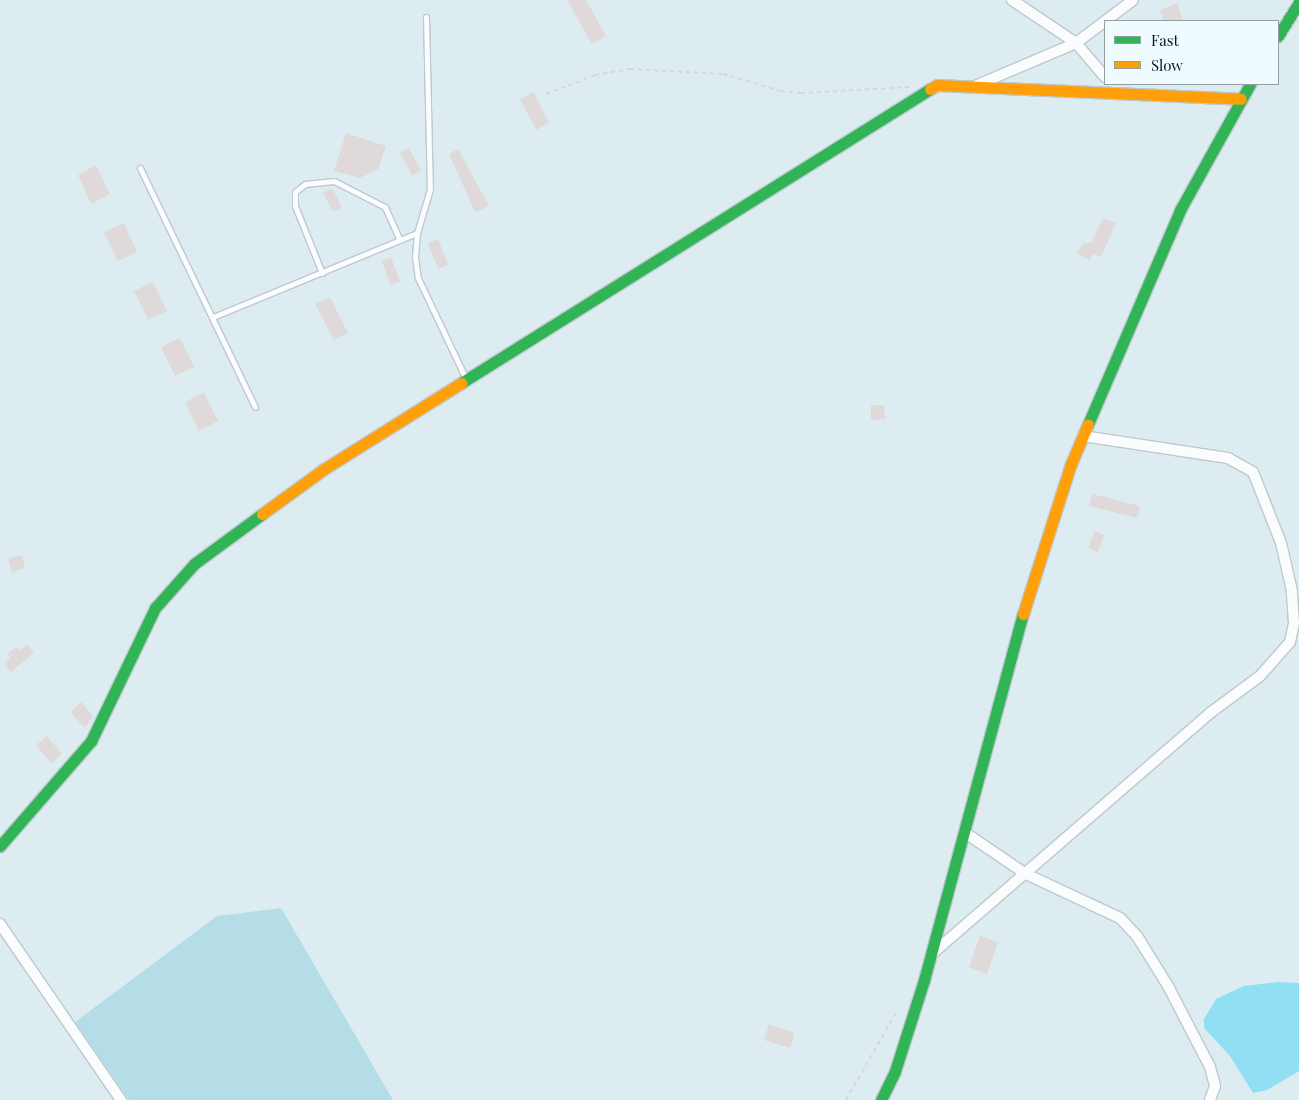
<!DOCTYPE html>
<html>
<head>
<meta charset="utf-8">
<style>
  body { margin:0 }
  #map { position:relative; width:1299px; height:1100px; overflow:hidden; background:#dcecf1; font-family:"Playfair Display",serif }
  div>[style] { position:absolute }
  .green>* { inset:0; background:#b4dde8 }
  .water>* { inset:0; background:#90dff2 }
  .building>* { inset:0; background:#dfd9d9 }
  .path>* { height:2px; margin-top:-1px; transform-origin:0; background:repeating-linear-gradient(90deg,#d4d8d9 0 4px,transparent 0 8px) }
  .roads { filter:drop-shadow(1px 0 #bdc9cd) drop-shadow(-1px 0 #bdc9cd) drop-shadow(0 1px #bdc9cd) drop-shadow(0 -1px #bdc9cd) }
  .lane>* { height:5px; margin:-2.5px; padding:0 2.5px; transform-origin:2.5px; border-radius:2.5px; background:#fafcfd }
  .street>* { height:10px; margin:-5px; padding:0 5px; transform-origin:5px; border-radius:5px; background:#fafcfd }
  .fast>* { height:11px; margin:-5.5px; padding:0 5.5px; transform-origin:5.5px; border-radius:5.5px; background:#30b455 }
  .slow>* { height:11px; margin:-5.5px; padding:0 5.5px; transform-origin:5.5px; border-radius:5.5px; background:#ff9f0a }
  span { translate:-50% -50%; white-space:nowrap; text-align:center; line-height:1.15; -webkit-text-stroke:4px #effbfe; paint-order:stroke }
  .legend { position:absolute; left:1104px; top:20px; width:175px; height:65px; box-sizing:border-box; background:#effbfe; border:1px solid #949fa2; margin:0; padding:6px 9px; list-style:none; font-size:15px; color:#0b1618 }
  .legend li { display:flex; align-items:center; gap:10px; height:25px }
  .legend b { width:25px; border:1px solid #949fa2 }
</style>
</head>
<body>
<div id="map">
  <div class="green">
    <div style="clip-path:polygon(281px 908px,393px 1100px,129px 1100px,75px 1022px,217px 916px)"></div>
  </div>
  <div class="water">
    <div style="clip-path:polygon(1278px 982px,1299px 983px,1299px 1071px,1267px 1090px,1253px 1093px,1230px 1056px,1204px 1028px,1204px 1019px,1216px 999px,1244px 986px)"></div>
  </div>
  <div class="building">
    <div style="clip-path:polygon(567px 0,586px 0,606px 36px,592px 44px)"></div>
    <div style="clip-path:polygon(1177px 3px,1183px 21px,1164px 21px,1160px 10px)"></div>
    <div style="clip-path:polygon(534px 92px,549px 123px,536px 130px,520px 99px)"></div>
    <div style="clip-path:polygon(346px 133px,386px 146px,378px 169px,360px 178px,334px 171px)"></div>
    <div style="clip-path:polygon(409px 148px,421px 171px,412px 176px,400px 152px)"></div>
    <div style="clip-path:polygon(458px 149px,489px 206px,475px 212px,449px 154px)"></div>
    <div style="clip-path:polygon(96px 165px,110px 194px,91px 204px,78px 175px)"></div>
    <div style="clip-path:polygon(332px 188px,342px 207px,333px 212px,323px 193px)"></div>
    <div style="clip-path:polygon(1103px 218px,1116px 223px,1101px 257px,1093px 254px,1090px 260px,1077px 254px,1083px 243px,1091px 243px)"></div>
    <div style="clip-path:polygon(124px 223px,137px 252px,118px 261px,104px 232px)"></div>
    <div style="clip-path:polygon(438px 239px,448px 265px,438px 269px,428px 243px)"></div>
    <div style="clip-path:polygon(391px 257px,400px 282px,390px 285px,382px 260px)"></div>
    <div style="clip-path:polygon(153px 282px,167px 311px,148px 320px,134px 291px)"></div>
    <div style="clip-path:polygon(330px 297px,348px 333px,334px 340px,315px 304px)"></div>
    <div style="clip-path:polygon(180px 338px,194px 367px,175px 376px,161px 347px)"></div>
    <div style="clip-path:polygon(204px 392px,218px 421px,199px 431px,185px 402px)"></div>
    <div style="clip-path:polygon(871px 405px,884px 405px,885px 419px,871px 420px)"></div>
    <div style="clip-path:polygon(1092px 494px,1140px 506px,1138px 518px,1089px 506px)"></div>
    <div style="clip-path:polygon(1095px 531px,1104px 535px,1098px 552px,1088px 548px)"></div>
    <div style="clip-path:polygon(22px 555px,25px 568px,12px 572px,8px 559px)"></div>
    <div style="clip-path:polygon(27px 644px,34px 653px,11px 672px,4px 664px,10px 658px,7px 654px,17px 647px,20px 650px)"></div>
    <div style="clip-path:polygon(81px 702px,93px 716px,85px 728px,70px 712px)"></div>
    <div style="clip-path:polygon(47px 736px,62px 754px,51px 763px,36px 745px)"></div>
    <div style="clip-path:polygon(980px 936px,998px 942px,987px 974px,969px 967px)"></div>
    <div style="clip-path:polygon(769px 1024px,795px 1033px,790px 1048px,764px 1040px)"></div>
  </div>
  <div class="path">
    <div style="left:546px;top:94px;width:53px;rotate:-21.2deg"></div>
    <div style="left:595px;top:75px;width:36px;rotate:-10deg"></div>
    <div style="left:630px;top:69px;width:93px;rotate:3.1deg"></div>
    <div style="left:723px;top:74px;width:60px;rotate:16.3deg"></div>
    <div style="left:781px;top:91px;width:20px;rotate:6deg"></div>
    <div style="left:801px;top:93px;width:109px;rotate:-3.2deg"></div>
    <div style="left:846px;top:1100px;width:105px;rotate:-60.3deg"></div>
  </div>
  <div class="roads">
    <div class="lane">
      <div style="left:426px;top:17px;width:172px;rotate:88.7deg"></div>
      <div style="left:430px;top:189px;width:46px;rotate:106.5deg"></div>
      <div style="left:417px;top:233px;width:24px;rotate:95deg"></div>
      <div style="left:415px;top:257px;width:21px;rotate:82deg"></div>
      <div style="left:418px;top:278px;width:112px;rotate:64.6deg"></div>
      <div style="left:140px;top:168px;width:265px;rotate:64.3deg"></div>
      <div style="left:322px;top:273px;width:72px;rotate:-111.9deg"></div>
      <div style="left:295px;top:206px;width:14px;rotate:-90deg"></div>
      <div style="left:295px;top:192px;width:13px;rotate:-39deg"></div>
      <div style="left:305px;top:184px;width:29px;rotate:-6deg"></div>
      <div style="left:334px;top:181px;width:57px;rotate:27deg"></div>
      <div style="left:385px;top:207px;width:36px;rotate:66deg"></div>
      <div style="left:213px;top:317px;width:221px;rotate:-22.4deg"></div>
    </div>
    <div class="street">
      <div style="left:1012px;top:0;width:77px;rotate:33.9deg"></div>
      <div style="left:1076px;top:43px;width:45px;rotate:49.5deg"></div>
      <div style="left:977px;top:85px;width:108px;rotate:-23deg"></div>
      <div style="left:1076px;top:43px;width:71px;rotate:-37deg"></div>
      <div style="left:964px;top:832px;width:75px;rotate:34.1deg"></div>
      <div style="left:1026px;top:874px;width:104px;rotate:25.1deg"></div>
      <div style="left:1120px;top:918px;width:25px;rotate:47deg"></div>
      <div style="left:1137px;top:936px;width:59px;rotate:58.2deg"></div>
      <div style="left:1168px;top:986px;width:91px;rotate:62.6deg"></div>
      <div style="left:1210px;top:1067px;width:20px;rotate:75deg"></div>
      <div style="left:1215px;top:1086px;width:15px;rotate:110deg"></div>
      <div style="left:0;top:924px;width:214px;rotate:55.5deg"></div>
      <div style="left:933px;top:953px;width:367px;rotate:-40.9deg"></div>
      <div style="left:1210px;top:713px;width:62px;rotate:-36.5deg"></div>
      <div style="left:1260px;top:676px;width:45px;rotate:-48.6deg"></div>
      <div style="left:1290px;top:642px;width:19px;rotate:-78deg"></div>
      <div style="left:1294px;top:623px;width:32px;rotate:-94deg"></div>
      <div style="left:1292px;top:591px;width:49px;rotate:-102.9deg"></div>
      <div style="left:1281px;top:543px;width:76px;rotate:-111.5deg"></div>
      <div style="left:1253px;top:472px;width:29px;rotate:-151deg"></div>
      <div style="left:1228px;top:458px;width:147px;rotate:-171.4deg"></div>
    </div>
    <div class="fast">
      <div style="left:1278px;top:36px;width:40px;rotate:-58deg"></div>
      <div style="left:461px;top:383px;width:554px;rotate:-32.08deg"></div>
      <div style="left:1088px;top:424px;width:233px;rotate:-66.7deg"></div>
      <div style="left:1180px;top:210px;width:144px;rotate:-60.9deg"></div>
      <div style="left:0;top:846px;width:139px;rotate:-49.1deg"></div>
      <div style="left:91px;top:741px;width:148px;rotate:-64.3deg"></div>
      <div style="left:155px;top:608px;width:59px;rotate:-48.4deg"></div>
      <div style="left:194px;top:564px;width:84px;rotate:-36.3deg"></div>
      <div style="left:881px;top:1100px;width:32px;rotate:-64deg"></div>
      <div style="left:895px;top:1071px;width:96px;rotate:-72.3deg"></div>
      <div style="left:924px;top:980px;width:379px;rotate:-74.9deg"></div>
    </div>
    <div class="slow">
      <div style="left:930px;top:89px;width:8px;rotate:-30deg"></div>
      <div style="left:937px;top:85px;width:304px;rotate:2.6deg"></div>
      <div style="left:262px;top:514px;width:77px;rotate:-36deg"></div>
      <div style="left:324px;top:469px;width:162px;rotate:-32.1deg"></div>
      <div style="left:1023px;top:614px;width:157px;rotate:-72.3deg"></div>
      <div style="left:1071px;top:464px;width:43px;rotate:-67deg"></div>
    </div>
  </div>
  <ul class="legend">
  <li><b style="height:6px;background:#30b455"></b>Fast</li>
  <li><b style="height:6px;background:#ff9f0a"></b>Slow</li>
  </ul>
</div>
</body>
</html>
